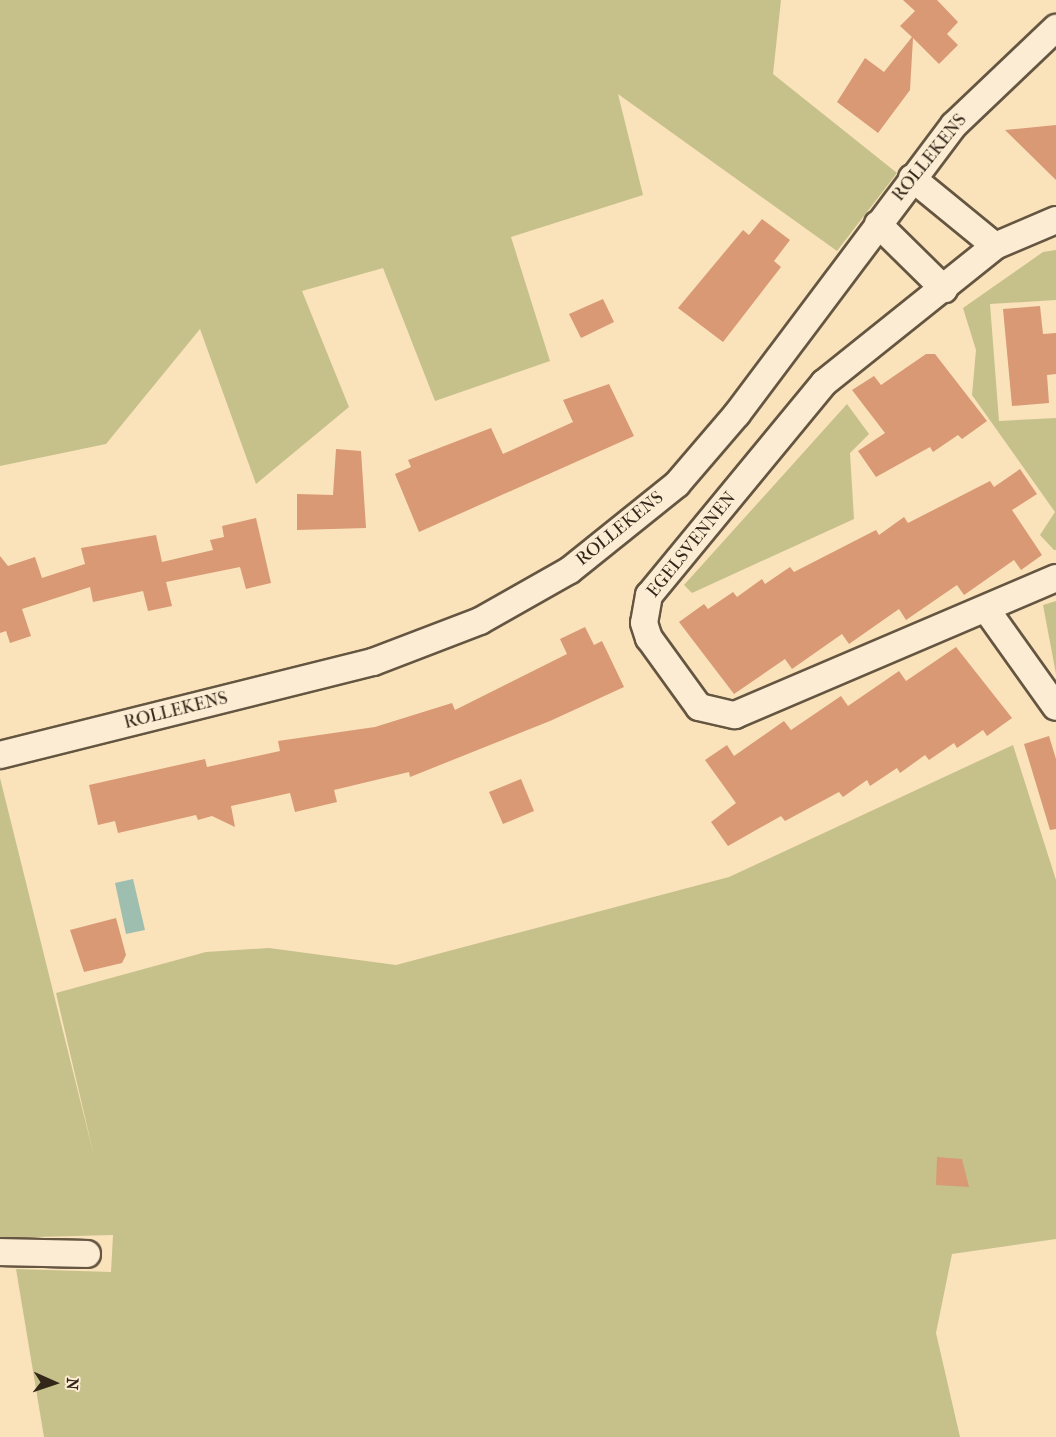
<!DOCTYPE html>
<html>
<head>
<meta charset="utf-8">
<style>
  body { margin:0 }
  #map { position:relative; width:1056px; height:1437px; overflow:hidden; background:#fae2bb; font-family:"IM FELL French Canon",serif }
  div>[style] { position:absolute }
  .green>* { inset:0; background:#c6c18b }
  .water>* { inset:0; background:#9ebeaf }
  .building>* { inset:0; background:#d89974 }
  .roads { filter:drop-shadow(2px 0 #655642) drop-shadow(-2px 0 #655642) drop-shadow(0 2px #655642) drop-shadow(0 -2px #655642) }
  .street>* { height:26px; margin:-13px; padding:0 13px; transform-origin:13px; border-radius:13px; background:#fcecd3 }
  span { translate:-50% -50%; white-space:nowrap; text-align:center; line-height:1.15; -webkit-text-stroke:4.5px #fcecd3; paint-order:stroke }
  .street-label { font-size:18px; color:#332719 }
  .north { position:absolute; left:24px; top:1353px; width:60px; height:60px; -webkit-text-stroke:4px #fcecd3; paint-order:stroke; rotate:93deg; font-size:16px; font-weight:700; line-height:24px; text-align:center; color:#332719 }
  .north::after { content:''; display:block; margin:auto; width:21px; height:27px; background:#332719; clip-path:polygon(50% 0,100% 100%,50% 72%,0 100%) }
</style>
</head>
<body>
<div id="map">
  <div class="green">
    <div style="clip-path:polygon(0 0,781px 0,773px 74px,897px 173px,837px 251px,618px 94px,643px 195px,511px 237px,550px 361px,435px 401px,383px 268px,302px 291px,349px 407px,256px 484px,200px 329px,106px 444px,0 466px)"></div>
    <div style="clip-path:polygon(1056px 250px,1056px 300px,990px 304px,999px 421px,1056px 418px,1056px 550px,1054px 550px,1040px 535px,1055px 512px,972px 395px,976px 350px,963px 308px,1043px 252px)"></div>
    <div style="clip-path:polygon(847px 404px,869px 434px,850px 453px,854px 519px,692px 593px,684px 585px)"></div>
    <div style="clip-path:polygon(1056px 601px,1056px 674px,1043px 605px)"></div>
    <div style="clip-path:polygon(1013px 745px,1056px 880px,1056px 1239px,952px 1254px,936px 1333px,960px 1437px,44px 1437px,16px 1269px,111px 1272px,113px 1235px,0 1238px,0 778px,94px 1156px,56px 993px,206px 952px,269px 948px,396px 965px,729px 877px)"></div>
  </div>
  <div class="water">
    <div style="clip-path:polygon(133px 879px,145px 930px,126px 934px,115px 883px)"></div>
  </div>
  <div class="building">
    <div style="clip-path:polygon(903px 0,937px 0,958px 22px,947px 34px,958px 45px,939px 64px,913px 38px,910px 90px,878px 133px,837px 102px,865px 58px,884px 72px,912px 37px,900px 26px,915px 11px)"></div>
    <div style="clip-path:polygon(1056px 125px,1056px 180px,1005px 130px)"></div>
    <div style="clip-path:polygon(762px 219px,790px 240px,774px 261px,781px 267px,723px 342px,678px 308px,743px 230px,749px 235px)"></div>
    <div style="clip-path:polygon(603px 299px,614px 322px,581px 338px,569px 314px)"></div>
    <div style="clip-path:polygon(1040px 306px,1043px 334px,1056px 333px,1056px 374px,1047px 375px,1049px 403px,1012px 406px,1003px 309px)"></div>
    <div style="clip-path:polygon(926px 354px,935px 354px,987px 421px,962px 439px,958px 435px,933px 452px,930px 447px,876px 477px,858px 451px,885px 433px,852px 390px,874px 376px,881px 385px)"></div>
    <div style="clip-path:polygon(609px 384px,634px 436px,419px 532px,395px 474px,411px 467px,408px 460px,491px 428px,503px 454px,573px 422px,563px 400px)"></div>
    <div style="clip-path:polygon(336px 449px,361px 451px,366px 528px,297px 530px,297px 494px,333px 495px)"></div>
    <div style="clip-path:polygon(1020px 469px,1037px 494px,1012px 510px,1042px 555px,1021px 570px,1014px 560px,964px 595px,957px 585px,906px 620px,899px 609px,849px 644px,842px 634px,792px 669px,785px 659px,734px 694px,679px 622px,704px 604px,708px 609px,733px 592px,737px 597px,762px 579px,765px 584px,790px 567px,794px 572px,876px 530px,879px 535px,904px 517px,908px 523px,990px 481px,994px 487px)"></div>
    <div style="clip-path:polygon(256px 518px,271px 583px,246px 589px,240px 567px,166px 582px,172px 606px,148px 611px,143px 591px,93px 602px,90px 587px,22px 609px,31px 636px,10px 643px,6px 631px,0 633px,0 556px,8px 566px,35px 557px,42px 578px,85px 564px,81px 548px,156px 535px,162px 562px,213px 550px,210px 540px,224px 537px,222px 526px)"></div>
    <div style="clip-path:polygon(585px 627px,594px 645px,602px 641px,624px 687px,550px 721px,410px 777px,409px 772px,334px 790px,337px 802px,295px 812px,290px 793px,231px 806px,235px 827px,212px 816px,198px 820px,196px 815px,118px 833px,115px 821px,98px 825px,89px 785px,205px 759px,207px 767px,280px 751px,278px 741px,375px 727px,452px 703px,455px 710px,567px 654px,560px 639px)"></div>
    <div style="clip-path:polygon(956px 647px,1012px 718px,987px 736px,983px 730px,957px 748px,954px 743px,929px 760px,925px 755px,900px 773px,897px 768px,870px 786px,867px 780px,843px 797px,839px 792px,785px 821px,781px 816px,728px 846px,711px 822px,736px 803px,705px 760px,727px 745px,734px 756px,784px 721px,791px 730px,841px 696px,848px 706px,899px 671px,906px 681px)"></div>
    <div style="clip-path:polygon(1049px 736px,1056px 759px,1056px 829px,1050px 830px,1024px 744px)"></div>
    <div style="clip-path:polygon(521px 779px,534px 811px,503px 824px,489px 792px)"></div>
    <div style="clip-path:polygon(116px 918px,126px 955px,122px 963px,84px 972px,70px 930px)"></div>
    <div style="clip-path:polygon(937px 1157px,962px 1159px,969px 1187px,936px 1185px)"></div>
  </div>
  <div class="roads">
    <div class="street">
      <div style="left:912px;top:178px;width:107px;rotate:39.3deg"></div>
      <div style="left:1056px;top:220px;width:66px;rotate:156.9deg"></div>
      <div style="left:995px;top:246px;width:219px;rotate:141.3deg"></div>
      <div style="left:824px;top:383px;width:275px;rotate:129.5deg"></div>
      <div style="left:649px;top:595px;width:28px;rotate:100deg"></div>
      <div style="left:644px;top:623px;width:16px;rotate:72deg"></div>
      <div style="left:649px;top:638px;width:85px;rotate:54.1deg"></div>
      <div style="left:699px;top:707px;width:37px;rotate:13deg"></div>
      <div style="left:735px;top:715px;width:349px;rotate:-23.1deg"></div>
      <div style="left:878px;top:224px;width:93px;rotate:44.6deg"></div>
      <div style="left:986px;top:609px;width:120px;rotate:54.5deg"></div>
      <div style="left:0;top:755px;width:384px;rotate:-14deg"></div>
      <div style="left:373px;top:662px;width:115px;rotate:-21deg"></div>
      <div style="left:480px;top:621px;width:103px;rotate:-29.5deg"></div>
      <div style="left:570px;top:570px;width:137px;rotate:-38.8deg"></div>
      <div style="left:677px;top:484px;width:92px;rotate:-49.4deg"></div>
      <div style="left:737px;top:414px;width:361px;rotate:-53.1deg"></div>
      <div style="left:954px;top:125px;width:141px;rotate:-43.6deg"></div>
      <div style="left:0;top:1252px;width:87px;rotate:1.3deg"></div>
    </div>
  </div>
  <div class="street-label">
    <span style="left:930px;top:158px;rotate:-51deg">ROLLEKENS</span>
    <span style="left:620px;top:529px;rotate:-39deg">ROLLEKENS</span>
    <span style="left:692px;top:545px;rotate:-51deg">EGELSVENNEN</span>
    <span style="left:176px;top:711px;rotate:-14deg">ROLLEKENS</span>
  </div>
  <div class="north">N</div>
</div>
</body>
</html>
